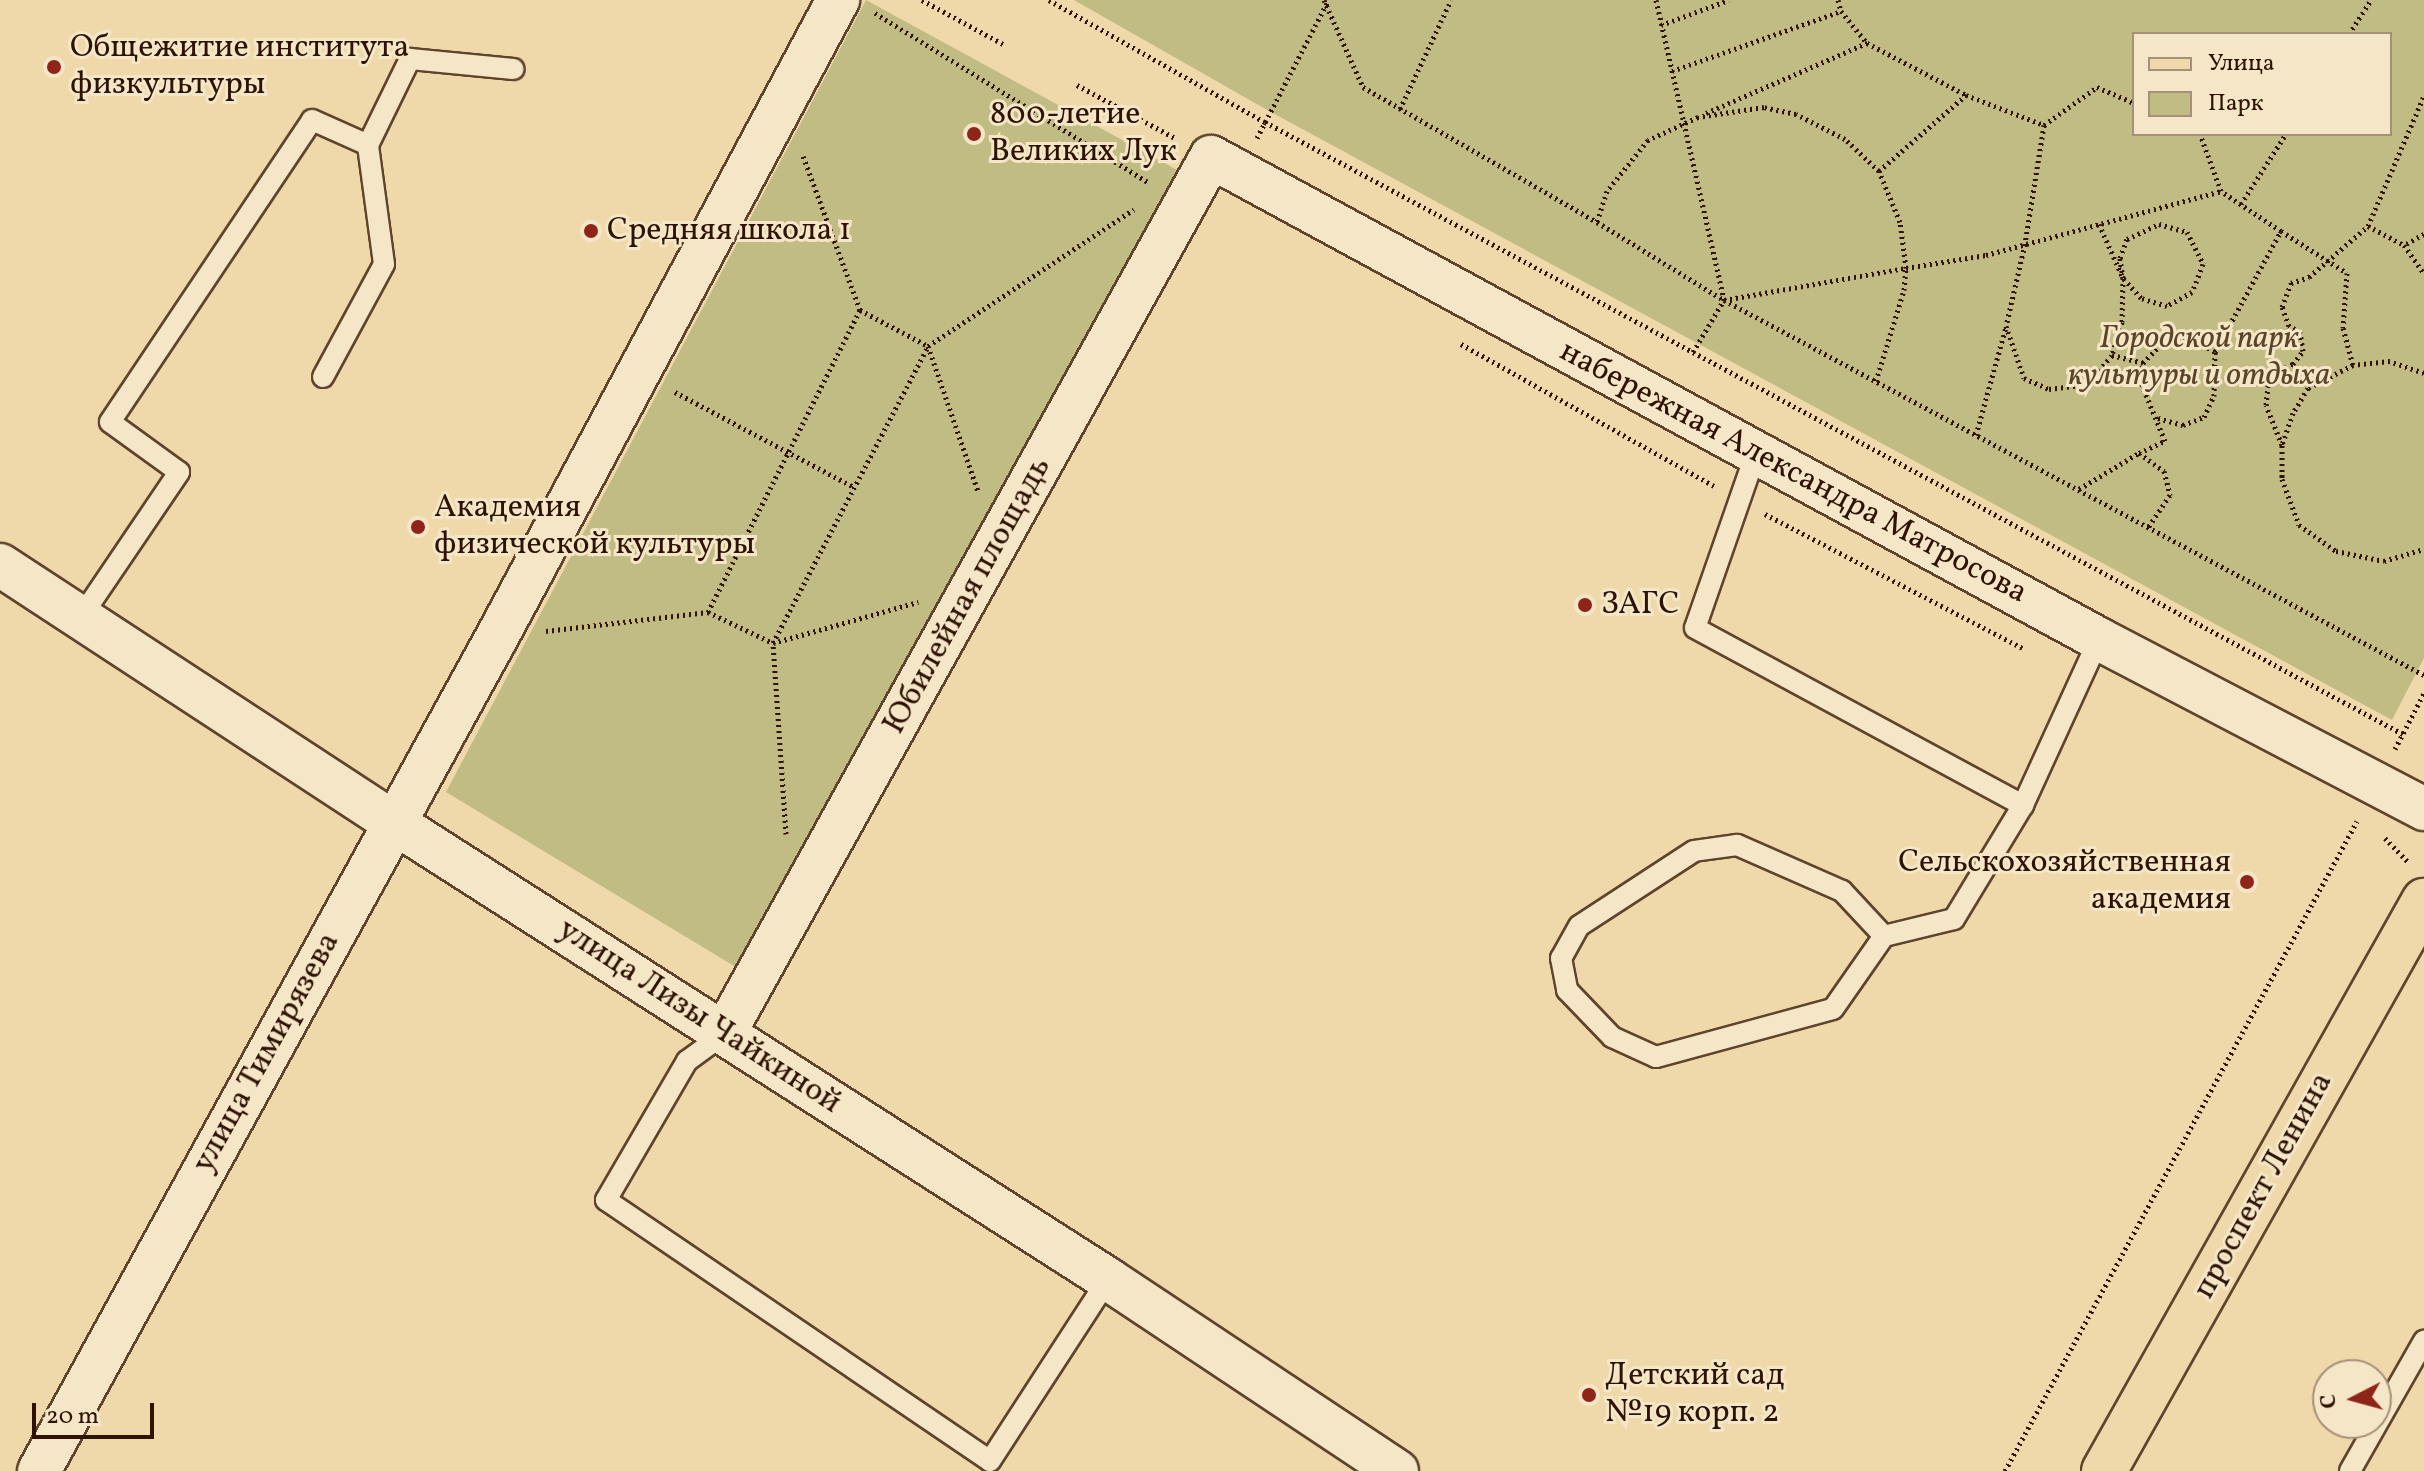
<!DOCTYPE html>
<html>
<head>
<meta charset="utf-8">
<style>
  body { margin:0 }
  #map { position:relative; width:2424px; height:1471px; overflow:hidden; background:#efd8a9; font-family:Vollkorn,serif }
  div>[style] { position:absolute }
  .green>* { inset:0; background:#c1bc83 }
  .path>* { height:5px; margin-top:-2.5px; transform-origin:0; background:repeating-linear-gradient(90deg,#2e1203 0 2px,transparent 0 6px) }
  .roads { filter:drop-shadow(2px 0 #5e442c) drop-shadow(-2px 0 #5e442c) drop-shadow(0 2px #5e442c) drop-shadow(0 -2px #5e442c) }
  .service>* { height:20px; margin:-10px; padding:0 10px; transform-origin:10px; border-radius:10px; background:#f5e6c7 }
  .minor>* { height:42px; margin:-21px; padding:0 21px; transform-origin:21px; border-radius:21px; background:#f5e6c7 }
  .primary>* { height:44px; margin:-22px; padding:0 22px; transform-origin:22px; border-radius:22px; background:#efd8a9 }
  .dots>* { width:22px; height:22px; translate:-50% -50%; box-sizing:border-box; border:4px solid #f5e6c7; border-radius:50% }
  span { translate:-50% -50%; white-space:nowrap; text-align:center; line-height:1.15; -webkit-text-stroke:6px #f5e6c7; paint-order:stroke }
  .poi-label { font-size:32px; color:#2e1203 }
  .left { translate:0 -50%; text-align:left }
  .right { translate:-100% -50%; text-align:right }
  .park-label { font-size:32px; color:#5a4529; font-style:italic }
  .street-label { font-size:32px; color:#2e1203 }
  .legend { position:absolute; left:2132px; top:32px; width:260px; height:104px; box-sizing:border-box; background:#f5e6c7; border:2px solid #a59179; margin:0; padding:10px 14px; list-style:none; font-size:24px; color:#2e1203 }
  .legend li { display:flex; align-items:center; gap:16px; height:40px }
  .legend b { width:40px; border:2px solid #a59179 }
  .north { position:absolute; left:2312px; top:1359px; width:80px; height:80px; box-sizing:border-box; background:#f5e6c7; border:2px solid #a59179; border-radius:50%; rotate:264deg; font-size:22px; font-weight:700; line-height:32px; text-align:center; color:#2e1203 }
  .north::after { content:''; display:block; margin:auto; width:28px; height:36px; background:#8f2418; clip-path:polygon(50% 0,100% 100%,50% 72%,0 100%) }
  .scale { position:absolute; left:32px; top:1403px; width:122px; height:36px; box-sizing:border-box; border:4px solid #2e1203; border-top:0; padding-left:10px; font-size:24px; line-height:28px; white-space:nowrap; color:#2e1203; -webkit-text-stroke:6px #f5e6c7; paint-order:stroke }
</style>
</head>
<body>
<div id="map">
  <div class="green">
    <div style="clip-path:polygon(866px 0,1179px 171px,744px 972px,446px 792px)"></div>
    <div style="clip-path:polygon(evenodd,1074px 0,2424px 0,2424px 658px,2392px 720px,1269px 111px,1074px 0,2134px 34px,2390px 34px,2390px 134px,2134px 134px,2134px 34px)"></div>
  </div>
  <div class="path">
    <div style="left:922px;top:0;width:94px;rotate:28.5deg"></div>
    <div style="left:1049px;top:0;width:248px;rotate:29.5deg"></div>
    <div style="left:1265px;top:122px;width:1292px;rotate:28.27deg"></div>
    <div style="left:1324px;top:0;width:95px;rotate:65.9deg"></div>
    <div style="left:1363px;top:87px;width:270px;rotate:30deg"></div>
    <div style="left:1656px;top:0;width:308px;rotate:77.2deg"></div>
    <div style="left:1724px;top:300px;width:794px;rotate:28.18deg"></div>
    <div style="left:1838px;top:0;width:11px;rotate:75deg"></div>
    <div style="left:1841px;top:11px;width:41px;rotate:50.9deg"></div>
    <div style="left:1867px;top:43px;width:112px;rotate:27.7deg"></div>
    <div style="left:1966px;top:95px;width:84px;rotate:21deg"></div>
    <div style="left:2044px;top:125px;width:121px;rotate:99.1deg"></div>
    <div style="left:2025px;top:244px;width:84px;rotate:103deg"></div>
    <div style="left:2006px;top:326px;width:55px;rotate:70.9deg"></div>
    <div style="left:2024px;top:378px;width:27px;rotate:24deg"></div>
    <div style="left:2049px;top:389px;width:38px;rotate:-7deg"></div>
    <div style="left:2087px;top:384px;width:38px;rotate:-49deg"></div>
    <div style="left:2112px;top:355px;width:32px;rotate:14deg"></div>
    <div style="left:875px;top:13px;width:322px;rotate:31.8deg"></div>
    <div style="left:1661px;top:25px;width:72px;rotate:-20.2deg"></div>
    <div style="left:2349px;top:34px;width:40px;rotate:-57.1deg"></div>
    <div style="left:1672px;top:71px;width:179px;rotate:-19.5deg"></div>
    <div style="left:1077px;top:85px;width:111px;rotate:28.4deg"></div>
    <div style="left:1400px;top:109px;width:120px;rotate:-64.9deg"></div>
    <div style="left:1706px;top:113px;width:176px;rotate:-23.5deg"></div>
    <div style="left:2044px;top:125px;width:65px;rotate:-35.6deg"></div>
    <div style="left:2097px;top:87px;width:40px;rotate:23.4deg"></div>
    <div style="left:1257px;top:138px;width:154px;rotate:-62.6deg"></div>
    <div style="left:1879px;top:171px;width:116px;rotate:-41.1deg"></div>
    <div style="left:2241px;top:204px;width:83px;rotate:-57.3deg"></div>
    <div style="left:2099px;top:224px;width:59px;rotate:66deg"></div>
    <div style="left:2123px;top:278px;width:44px;rotate:91.3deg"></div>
    <div style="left:2122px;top:322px;width:34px;rotate:107deg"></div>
    <div style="left:2159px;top:224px;width:29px;rotate:16deg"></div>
    <div style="left:2187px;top:232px;width:36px;rotate:63deg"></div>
    <div style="left:2203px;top:264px;width:30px;rotate:111deg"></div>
    <div style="left:2192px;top:292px;width:29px;rotate:151deg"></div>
    <div style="left:2167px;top:306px;width:27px;rotate:-163deg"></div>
    <div style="left:2141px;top:298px;width:27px;rotate:-132deg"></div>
    <div style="left:2123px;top:278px;width:20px;rotate:-99deg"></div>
    <div style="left:2120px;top:258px;width:20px;rotate:-70deg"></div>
    <div style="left:2127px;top:239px;width:35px;rotate:-25deg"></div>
    <div style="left:2368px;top:226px;width:41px;rotate:27.8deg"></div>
    <div style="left:2281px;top:231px;width:78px;rotate:32.5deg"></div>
    <div style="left:2347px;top:273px;width:55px;rotate:94.2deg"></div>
    <div style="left:2343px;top:328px;width:38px;rotate:75deg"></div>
    <div style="left:2424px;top:234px;width:23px;rotate:151deg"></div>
    <div style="left:2404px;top:245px;width:35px;rotate:55deg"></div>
    <div style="left:860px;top:310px;width:77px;rotate:27.9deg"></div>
    <div style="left:928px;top:346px;width:153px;rotate:71deg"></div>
    <div style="left:1461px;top:344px;width:290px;rotate:29.3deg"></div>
    <div style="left:1693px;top:352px;width:61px;rotate:-59.2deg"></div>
    <div style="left:2424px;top:373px;width:36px;rotate:-161deg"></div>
    <div style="left:2390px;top:361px;width:37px;rotate:174deg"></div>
    <div style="left:2353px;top:365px;width:51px;rotate:152.9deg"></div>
    <div style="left:2308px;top:388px;width:29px;rotate:121deg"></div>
    <div style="left:2293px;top:413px;width:34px;rotate:109deg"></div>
    <div style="left:2282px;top:445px;width:34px;rotate:90deg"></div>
    <div style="left:2282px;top:479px;width:49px;rotate:69.7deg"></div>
    <div style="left:2299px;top:525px;width:45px;rotate:35.1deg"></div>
    <div style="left:2336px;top:551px;width:49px;rotate:11.8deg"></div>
    <div style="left:2384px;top:561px;width:42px;rotate:-16.7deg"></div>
    <div style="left:1876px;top:381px;width:95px;rotate:-72.9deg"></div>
    <div style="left:1904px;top:290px;width:22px;rotate:-85deg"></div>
    <div style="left:1906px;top:268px;width:46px;rotate:-97.4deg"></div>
    <div style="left:1900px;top:222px;width:55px;rotate:-112.4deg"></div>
    <div style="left:1879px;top:171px;width:47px;rotate:-136.7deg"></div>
    <div style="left:1845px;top:139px;width:55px;rotate:-153deg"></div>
    <div style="left:1796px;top:114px;width:33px;rotate:-168deg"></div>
    <div style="left:1764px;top:107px;width:67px;rotate:171.4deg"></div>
    <div style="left:1698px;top:117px;width:55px;rotate:155.3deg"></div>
    <div style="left:1648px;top:140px;width:65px;rotate:128.8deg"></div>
    <div style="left:1607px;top:191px;width:33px;rotate:108deg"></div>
    <div style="left:1597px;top:222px;width:149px;rotate:31.6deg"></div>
    <div style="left:1724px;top:300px;width:185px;rotate:-10deg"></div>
    <div style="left:1906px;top:268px;width:81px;rotate:-9.2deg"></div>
    <div style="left:1986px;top:255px;width:244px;rotate:-15.2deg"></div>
    <div style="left:675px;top:392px;width:203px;rotate:28deg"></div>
    <div style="left:2158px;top:418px;width:26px;rotate:16deg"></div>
    <div style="left:2183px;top:425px;width:22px;rotate:-21deg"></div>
    <div style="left:2204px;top:417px;width:23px;rotate:-65deg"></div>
    <div style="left:2214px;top:396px;width:44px;rotate:-88.7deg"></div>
    <div style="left:1976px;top:435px;width:112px;rotate:-74.5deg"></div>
    <div style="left:2282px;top:445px;width:43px;rotate:-111.8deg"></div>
    <div style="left:2266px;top:405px;width:30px;rotate:-84deg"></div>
    <div style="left:2269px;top:375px;width:26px;rotate:-25deg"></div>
    <div style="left:2293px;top:364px;width:16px;rotate:-52deg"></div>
    <div style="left:2303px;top:351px;width:19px;rotate:-99deg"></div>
    <div style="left:2300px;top:332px;width:13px;rotate:-151deg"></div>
    <div style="left:2289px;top:326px;width:20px;rotate:-110deg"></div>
    <div style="left:2282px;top:307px;width:26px;rotate:-69deg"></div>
    <div style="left:2291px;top:283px;width:19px;rotate:-18deg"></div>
    <div style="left:2309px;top:277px;width:78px;rotate:-40.8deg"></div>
    <div style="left:2368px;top:226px;width:142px;rotate:-66.7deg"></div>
    <div style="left:2139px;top:453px;width:29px;rotate:-25deg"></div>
    <div style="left:2165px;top:441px;width:66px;rotate:-112.3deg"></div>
    <div style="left:2140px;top:380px;width:17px;rotate:-80deg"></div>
    <div style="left:2143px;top:363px;width:30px;rotate:-46deg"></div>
    <div style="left:2164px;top:341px;width:28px;rotate:-4deg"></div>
    <div style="left:2192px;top:339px;width:26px;rotate:29deg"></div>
    <div style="left:2215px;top:352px;width:138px;rotate:-61.4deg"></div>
    <div style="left:2281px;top:231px;width:72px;rotate:-146.3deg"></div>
    <div style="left:2221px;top:191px;width:61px;rotate:-110.2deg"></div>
    <div style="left:2079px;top:489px;width:70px;rotate:-31deg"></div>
    <div style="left:2139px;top:453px;width:31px;rotate:36deg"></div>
    <div style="left:2164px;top:471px;width:25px;rotate:76deg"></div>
    <div style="left:2170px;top:495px;width:40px;rotate:124deg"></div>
    <div style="left:1765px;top:514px;width:290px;rotate:27.5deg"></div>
    <div style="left:708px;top:612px;width:338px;rotate:-63.3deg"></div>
    <div style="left:860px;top:310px;width:164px;rotate:-110.3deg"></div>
    <div style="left:546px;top:631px;width:163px;rotate:-6.7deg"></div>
    <div style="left:708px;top:612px;width:72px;rotate:25.5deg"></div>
    <div style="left:773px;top:643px;width:151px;rotate:-15.8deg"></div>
    <div style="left:2395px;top:749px;width:63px;rotate:-62.6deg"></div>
    <div style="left:786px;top:834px;width:191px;rotate:-93.9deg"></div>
    <div style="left:773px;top:643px;width:335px;rotate:-62.4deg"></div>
    <div style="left:928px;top:346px;width:247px;rotate:-33.6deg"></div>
    <div style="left:2385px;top:838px;width:35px;rotate:46deg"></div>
    <div style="left:2005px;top:1471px;width:739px;rotate:-61.56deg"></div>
  </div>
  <div class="roads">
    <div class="service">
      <div style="left:323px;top:377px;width:128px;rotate:-61.6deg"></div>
      <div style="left:384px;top:264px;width:120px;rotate:-97.7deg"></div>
      <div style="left:368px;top:145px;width:96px;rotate:-64deg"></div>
      <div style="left:410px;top:59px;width:104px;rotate:5.5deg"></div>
      <div style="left:1756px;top:453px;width:185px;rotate:109.2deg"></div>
      <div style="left:1695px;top:628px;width:373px;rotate:28.4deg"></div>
      <div style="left:81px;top:617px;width:175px;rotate:-55.9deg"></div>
      <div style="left:179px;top:472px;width:85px;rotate:-144.1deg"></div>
      <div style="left:110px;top:422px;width:363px;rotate:-56.2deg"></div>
      <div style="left:312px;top:120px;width:61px;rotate:24.1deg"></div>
      <div style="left:1884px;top:936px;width:62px;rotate:-133deg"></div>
      <div style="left:1842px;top:891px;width:115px;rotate:-156.3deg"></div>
      <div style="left:1737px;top:845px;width:43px;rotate:172.1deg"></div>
      <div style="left:1694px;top:851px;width:137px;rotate:146.9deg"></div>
      <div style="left:1579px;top:926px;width:37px;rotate:119deg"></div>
      <div style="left:1561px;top:958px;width:33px;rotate:79deg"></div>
      <div style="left:1567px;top:990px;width:65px;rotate:46.2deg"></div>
      <div style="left:1612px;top:1037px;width:48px;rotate:24.4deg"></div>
      <div style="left:1656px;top:1057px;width:183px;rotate:-15.2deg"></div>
      <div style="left:1833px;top:1009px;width:89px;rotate:-55.1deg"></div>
      <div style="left:1884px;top:936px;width:72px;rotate:-13.7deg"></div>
      <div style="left:1954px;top:919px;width:133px;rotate:-58.8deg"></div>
      <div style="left:2023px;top:805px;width:183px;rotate:-65.4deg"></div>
      <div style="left:724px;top:1034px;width:46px;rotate:143.9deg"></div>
      <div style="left:687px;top:1061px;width:161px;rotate:120.2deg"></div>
      <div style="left:606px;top:1200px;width:464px;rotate:34.2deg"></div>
      <div style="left:990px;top:1461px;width:217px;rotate:-57deg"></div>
      <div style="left:2350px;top:1471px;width:150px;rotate:-60.4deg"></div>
    </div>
    <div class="minor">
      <div style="left:0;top:565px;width:470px;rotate:33.2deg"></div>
      <div style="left:393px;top:822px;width:849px;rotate:32.59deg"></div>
      <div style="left:1108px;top:1279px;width:347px;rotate:33.6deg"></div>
      <div style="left:724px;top:1034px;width:1003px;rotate:-60.96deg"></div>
      <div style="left:1211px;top:157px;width:1010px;rotate:28.49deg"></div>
      <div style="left:2099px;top:639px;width:367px;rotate:27.6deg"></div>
      <div style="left:39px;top:1471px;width:951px;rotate:-61.23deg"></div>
      <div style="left:497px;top:637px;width:723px;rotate:-61.84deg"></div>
    </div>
    <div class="primary">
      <div style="left:2104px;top:1471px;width:654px;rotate:-60.69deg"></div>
    </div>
  </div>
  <div class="dots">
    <div style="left:54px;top:67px;background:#8f2418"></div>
    <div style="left:974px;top:134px;background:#8f2418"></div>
    <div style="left:591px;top:231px;background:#8f2418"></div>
    <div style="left:418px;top:527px;background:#8f2418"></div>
    <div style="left:1585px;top:605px;background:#8f2418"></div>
    <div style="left:2247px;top:882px;background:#8f2418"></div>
    <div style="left:1589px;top:1395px;background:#8f2418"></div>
  </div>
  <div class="poi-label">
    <span class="left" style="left:70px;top:67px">Общежитие института<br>физкультуры</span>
    <span class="left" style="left:990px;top:134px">800-летие<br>Великих Лук</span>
    <span class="left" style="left:607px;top:231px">Средняя школа 1</span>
    <span class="left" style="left:434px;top:527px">Aкадемия<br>физической культуры</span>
    <span class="left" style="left:1601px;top:605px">ЗАГС</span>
    <span class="right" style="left:2231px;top:882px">Сельскохозяйственная<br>академия</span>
    <span class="left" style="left:1605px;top:1395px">Детский сад<br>№19 корп. 2</span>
  </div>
  <div class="park-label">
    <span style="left:2199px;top:358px">Городской парк<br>культуры и отдыха</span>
  </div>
  <div class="street-label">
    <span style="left:1793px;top:473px;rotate:28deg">набережная Александра Матросова</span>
    <span style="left:968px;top:596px;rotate:-61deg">Юбилейная площадь</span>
    <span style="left:699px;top:1017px;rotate:33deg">улица Лизы Чайкиной</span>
    <span style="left:267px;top:1053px;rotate:-61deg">улица Тимирязева</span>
    <span style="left:2264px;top:1186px;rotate:-61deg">проспект Ленина</span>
  </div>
  <ul class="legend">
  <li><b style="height:10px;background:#efd8a9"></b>Улица</li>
  <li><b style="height:22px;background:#c1bc83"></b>Парк</li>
  </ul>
  <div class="north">С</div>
  <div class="scale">20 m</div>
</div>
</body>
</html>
